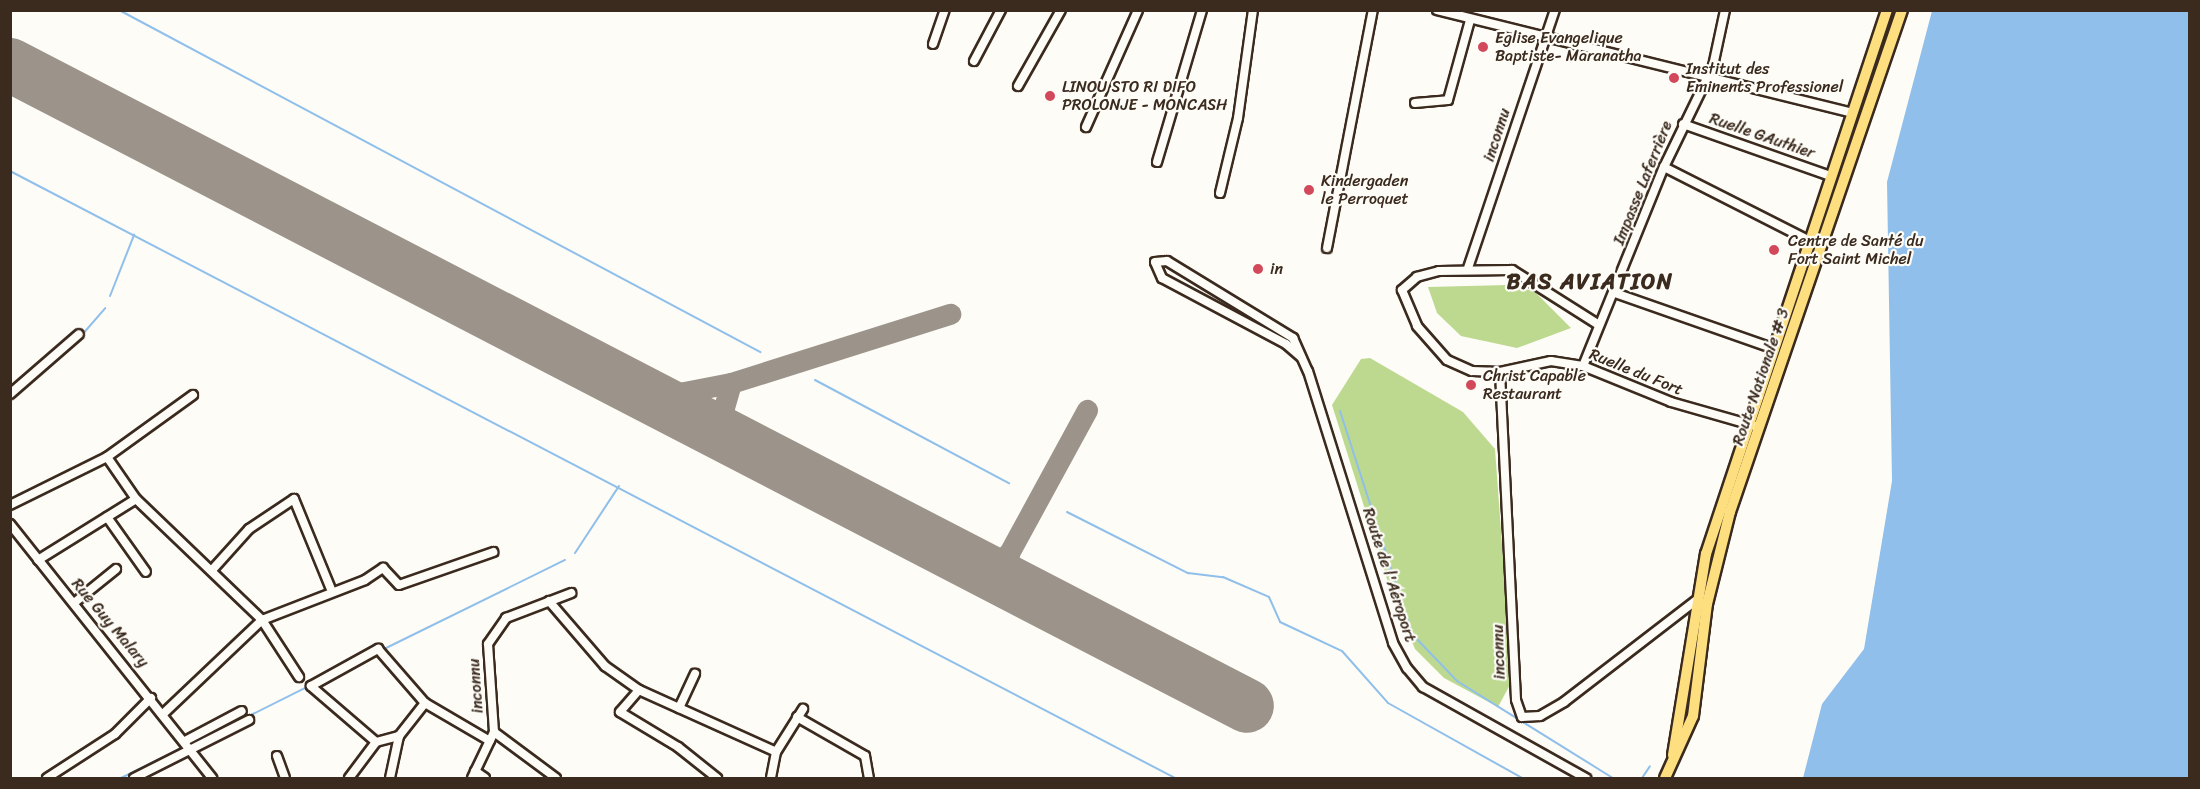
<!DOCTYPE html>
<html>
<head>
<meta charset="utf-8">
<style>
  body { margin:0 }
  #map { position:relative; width:2200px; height:789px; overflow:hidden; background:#fdfcf7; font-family:Sriracha,sans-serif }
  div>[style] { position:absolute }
  .green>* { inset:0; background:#bdd990 }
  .water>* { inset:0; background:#8fbfea }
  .stream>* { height:2px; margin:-1px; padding:0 1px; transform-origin:1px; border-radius:1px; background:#8fbfea }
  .taxiway>* { height:21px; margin:-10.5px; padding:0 10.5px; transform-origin:10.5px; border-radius:10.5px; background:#9c938a }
  .runway>* { height:54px; margin:-27px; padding:0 27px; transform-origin:27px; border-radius:27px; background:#9c938a }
  .roads { filter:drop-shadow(2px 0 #3b2a1e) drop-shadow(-2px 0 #3b2a1e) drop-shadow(0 2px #3b2a1e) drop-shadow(0 -2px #3b2a1e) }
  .minor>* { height:8px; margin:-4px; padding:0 4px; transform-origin:4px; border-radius:4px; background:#fdfcf7 }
  .major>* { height:10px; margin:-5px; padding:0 5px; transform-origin:5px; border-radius:5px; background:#fddf80 }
  .dots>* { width:16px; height:16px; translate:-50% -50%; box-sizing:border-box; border:3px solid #fdfcf7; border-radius:50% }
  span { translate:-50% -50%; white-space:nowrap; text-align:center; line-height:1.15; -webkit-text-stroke:4.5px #fdfcf7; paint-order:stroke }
  .poi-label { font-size:16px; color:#3b2a1e }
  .left { translate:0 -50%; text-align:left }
  .street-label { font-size:16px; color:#3b2a1e }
  .district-label { font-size:22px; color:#3b2a1e; font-weight:700; letter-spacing:1.5px }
  .frame { position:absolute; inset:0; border:12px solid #3b2a1e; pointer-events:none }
</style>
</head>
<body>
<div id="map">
  <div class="green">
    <div style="clip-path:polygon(1507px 285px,1534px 291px,1571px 328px,1517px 348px,1461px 336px,1437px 313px,1428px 287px)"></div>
    <div style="clip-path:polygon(1370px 358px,1463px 412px,1495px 449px,1512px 681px,1498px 707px,1444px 678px,1415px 649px,1392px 595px,1332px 405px,1361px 359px)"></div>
  </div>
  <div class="water">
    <div style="clip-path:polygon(1932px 11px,2189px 11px,2189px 778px,1803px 778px,1822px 704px,1864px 649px,1892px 481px,1887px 182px)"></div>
  </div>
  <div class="stream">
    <div style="left:119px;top:10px;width:727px;rotate:28.08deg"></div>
    <div style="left:10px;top:171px;width:1314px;rotate:27.52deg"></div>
    <div style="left:110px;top:296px;width:66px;rotate:-68.5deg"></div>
    <div style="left:81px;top:336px;width:37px;rotate:-49deg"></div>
    <div style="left:815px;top:380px;width:220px;rotate:28deg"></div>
    <div style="left:1340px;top:411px;width:234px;rotate:72.1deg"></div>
    <div style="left:1412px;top:634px;width:65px;rotate:46.2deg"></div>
    <div style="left:1457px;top:681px;width:184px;rotate:31.9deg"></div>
    <div style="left:1067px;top:512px;width:136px;rotate:26.8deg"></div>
    <div style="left:1188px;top:573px;width:35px;rotate:7deg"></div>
    <div style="left:1223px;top:577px;width:50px;rotate:23.5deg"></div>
    <div style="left:1269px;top:597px;width:27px;rotate:66deg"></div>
    <div style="left:1280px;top:622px;width:68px;rotate:25.1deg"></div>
    <div style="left:1342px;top:651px;width:69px;rotate:48.5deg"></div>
    <div style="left:1388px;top:703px;width:154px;rotate:29.2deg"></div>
    <div style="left:575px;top:553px;width:80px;rotate:-56.7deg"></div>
    <div style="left:382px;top:650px;width:204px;rotate:-26.2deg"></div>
    <div style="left:247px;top:717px;width:69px;rotate:-26.6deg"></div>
    <div style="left:121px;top:778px;width:131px;rotate:-26.2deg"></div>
    <div style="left:1642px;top:778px;width:14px;rotate:-56deg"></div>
  </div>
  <div class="taxiway">
    <div style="left:731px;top:383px;width:32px;rotate:106deg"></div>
    <div style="left:722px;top:414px;width:27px;rotate:68deg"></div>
    <div style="left:653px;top:398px;width:79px;rotate:-10.9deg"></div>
    <div style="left:731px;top:383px;width:230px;rotate:-17.5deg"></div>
    <div style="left:974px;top:564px;width:21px;rotate:3deg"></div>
    <div style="left:995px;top:565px;width:18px;rotate:-41deg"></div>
    <div style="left:1019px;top:588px;width:23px;rotate:-121deg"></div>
    <div style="left:1007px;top:568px;width:15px;rotate:-82deg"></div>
    <div style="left:1009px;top:553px;width:163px;rotate:-61.4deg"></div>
  </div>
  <div class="runway">
    <div style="left:10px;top:65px;width:1393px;rotate:27.39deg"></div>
  </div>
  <div class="roads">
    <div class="minor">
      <div style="left:1437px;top:10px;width:428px;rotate:13.9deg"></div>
      <div style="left:933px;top:44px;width:36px;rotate:-71deg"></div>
      <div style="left:974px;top:61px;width:58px;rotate:-62.1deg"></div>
      <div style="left:1018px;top:86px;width:87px;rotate:-60.5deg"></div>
      <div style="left:1415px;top:103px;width:33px;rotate:-5deg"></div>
      <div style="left:1448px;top:100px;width:83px;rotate:-74.6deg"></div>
      <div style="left:1683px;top:124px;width:157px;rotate:19.4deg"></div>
      <div style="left:1086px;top:127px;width:128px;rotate:-66deg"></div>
      <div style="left:1157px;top:162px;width:159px;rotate:-73.5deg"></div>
      <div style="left:1664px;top:167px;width:161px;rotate:26.9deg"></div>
      <div style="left:1220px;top:193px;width:77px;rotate:-76.5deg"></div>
      <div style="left:1238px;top:118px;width:109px;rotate:-82.1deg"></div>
      <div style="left:1327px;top:248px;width:242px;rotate:-79.1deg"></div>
      <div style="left:1468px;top:268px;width:272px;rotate:-71.4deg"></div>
      <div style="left:1615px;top:293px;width:166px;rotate:19.3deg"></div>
      <div style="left:1599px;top:325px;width:103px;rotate:-147.7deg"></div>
      <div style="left:1512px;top:270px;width:73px;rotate:179.2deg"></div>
      <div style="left:1439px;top:271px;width:23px;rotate:165deg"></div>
      <div style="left:1417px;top:277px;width:20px;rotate:139deg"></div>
      <div style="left:1402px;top:290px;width:39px;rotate:67deg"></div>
      <div style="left:1417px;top:326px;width:45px;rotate:48.6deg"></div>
      <div style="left:1447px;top:360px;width:27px;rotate:24deg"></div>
      <div style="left:1472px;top:371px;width:28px;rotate:2deg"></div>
      <div style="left:1500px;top:372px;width:52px;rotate:-12.2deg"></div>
      <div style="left:1551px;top:361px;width:32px;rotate:9deg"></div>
      <div style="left:1583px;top:366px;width:95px;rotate:22.2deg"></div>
      <div style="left:1671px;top:402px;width:87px;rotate:15.9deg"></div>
      <div style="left:1301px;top:357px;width:20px;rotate:-139deg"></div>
      <div style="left:1286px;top:344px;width:140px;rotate:-152deg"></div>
      <div style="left:1162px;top:278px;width:17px;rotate:-114deg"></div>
      <div style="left:1155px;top:262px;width:12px;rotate:-5deg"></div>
      <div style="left:1167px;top:261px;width:148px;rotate:31.4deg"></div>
      <div style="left:1293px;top:338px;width:36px;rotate:66deg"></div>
      <div style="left:1308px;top:371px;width:285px;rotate:72.6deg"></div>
      <div style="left:1393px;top:643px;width:29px;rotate:61deg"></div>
      <div style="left:1407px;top:668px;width:25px;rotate:50deg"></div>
      <div style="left:1423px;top:687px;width:187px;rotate:29.2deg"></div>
      <div style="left:1583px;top:366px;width:215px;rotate:-67.9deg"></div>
      <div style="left:1664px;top:167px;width:112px;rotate:-64.1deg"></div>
      <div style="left:1713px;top:66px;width:57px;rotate:-77.9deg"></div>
      <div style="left:1500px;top:372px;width:328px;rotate:87.2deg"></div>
      <div style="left:1516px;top:700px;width:18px;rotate:71deg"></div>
      <div style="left:1522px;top:717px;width:18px;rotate:-3deg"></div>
      <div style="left:1540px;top:716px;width:28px;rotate:-30deg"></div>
      <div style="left:1564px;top:702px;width:165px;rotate:-37.6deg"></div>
      <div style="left:10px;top:394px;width:91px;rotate:-41deg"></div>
      <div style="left:107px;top:457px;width:51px;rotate:55.4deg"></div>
      <div style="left:136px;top:499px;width:175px;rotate:43.8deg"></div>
      <div style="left:262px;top:620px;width:68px;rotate:57deg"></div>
      <div style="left:10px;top:505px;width:108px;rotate:-26.3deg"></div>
      <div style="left:107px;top:457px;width:106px;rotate:-35.8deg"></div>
      <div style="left:107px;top:517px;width:67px;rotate:54.7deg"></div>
      <div style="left:10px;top:524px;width:325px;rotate:51.5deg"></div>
      <div style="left:38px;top:560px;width:115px;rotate:-31.9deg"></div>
      <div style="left:213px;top:569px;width:54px;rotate:-48deg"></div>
      <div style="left:249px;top:529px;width:54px;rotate:-33.7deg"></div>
      <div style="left:294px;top:499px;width:97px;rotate:67.7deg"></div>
      <div style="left:549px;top:601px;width:86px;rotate:49.3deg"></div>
      <div style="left:605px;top:666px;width:42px;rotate:35.2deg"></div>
      <div style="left:639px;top:690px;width:150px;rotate:24.3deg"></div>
      <div style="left:776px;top:752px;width:26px;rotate:101deg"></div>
      <div style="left:74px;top:603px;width:54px;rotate:-39deg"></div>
      <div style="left:639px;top:690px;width:29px;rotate:131deg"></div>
      <div style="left:620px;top:712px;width:68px;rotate:31.1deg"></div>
      <div style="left:678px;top:747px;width:50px;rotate:38.5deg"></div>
      <div style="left:679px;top:708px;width:38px;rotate:-65deg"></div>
      <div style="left:163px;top:714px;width:137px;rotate:-43.5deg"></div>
      <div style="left:262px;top:620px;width:110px;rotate:-21.2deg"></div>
      <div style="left:365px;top:580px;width:22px;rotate:-34deg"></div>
      <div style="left:383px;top:568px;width:23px;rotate:47deg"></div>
      <div style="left:399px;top:585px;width:100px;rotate:-19.3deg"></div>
      <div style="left:797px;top:717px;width:78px;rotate:29.8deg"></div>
      <div style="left:865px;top:756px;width:22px;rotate:80deg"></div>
      <div style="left:494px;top:732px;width:77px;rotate:36.6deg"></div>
      <div style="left:185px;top:741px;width:64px;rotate:-27.8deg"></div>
      <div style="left:376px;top:742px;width:86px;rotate:-139.3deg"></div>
      <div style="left:311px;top:686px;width:77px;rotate:-28.9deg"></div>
      <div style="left:378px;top:649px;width:72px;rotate:49deg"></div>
      <div style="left:425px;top:703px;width:75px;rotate:30.3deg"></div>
      <div style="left:776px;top:752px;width:51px;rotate:-57.9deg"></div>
      <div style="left:277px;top:756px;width:23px;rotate:70deg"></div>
      <div style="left:475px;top:771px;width:12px;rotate:35deg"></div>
      <div style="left:47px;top:778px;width:81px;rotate:-32.9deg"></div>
      <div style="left:115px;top:734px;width:51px;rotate:-45deg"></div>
      <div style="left:134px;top:778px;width:129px;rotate:-26.8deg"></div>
      <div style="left:349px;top:778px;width:45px;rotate:-53.1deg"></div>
      <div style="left:376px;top:742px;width:24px;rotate:-15deg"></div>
      <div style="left:390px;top:778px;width:43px;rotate:-77.9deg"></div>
      <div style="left:399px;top:736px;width:42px;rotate:-51.8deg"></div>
      <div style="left:472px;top:778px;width:51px;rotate:-64.4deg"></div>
      <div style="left:494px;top:732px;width:88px;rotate:-93.9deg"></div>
      <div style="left:488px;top:644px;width:32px;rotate:-55deg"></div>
      <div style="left:506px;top:618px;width:70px;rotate:-21deg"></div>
    </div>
    <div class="major">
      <div style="left:1673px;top:755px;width:204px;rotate:-80.7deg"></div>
      <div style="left:1706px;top:554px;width:573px;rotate:-71.6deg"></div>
      <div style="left:1665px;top:778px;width:68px;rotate:-65.7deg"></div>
      <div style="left:1693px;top:716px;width:113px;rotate:-82.9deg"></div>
      <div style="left:1707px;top:604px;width:95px;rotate:-76deg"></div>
      <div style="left:1730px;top:512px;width:531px;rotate:-71.09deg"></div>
    </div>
  </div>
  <div class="dots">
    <div style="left:1483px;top:47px;background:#d1495b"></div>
    <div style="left:1674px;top:78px;background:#d1495b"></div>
    <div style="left:1050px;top:96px;background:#d1495b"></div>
    <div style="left:1309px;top:190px;background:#d1495b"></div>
    <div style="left:1774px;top:250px;background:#d1495b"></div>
    <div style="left:1258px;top:269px;background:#d1495b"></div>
    <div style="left:1471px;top:385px;background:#d1495b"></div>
  </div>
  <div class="poi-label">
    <span class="left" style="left:1495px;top:47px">Eglise Evangelique<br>Baptiste- Maranatha</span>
    <span class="left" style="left:1686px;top:78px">Institut des<br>Eminents Professionel</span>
    <span class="left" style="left:1062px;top:96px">LINOU STO RI DIFO<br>PROLONJE - MONCASH</span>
    <span class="left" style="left:1321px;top:190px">Kindergaden<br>le Perroquet</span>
    <span class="left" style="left:1788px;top:250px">Centre de Santé du<br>Fort Saint Michel</span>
    <span class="left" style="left:1270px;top:269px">in</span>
    <span class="left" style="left:1483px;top:385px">Christ Capable<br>Restaurant</span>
  </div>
  <div class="street-label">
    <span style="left:1497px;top:135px;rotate:-72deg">inconnu</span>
    <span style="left:1762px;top:136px;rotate:19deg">Ruelle GAuthier</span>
    <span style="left:1643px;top:183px;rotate:-68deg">Impasse Laferrière</span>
    <span style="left:1636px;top:372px;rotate:22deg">Ruelle du Fort</span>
    <span style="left:1761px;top:377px;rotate:-71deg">Route Nationale # 3</span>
    <span style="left:1389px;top:575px;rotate:72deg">Route de l'Aéroport</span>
    <span style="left:110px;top:623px;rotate:50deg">Rue Guy Malary</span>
    <span style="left:1499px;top:652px;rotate:-92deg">inconnu</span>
    <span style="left:476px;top:686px;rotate:-94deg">inconnu</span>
  </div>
  <div class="district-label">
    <span style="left:1590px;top:282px">BAS AVIATION</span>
  </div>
  <div class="frame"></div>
</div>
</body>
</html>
